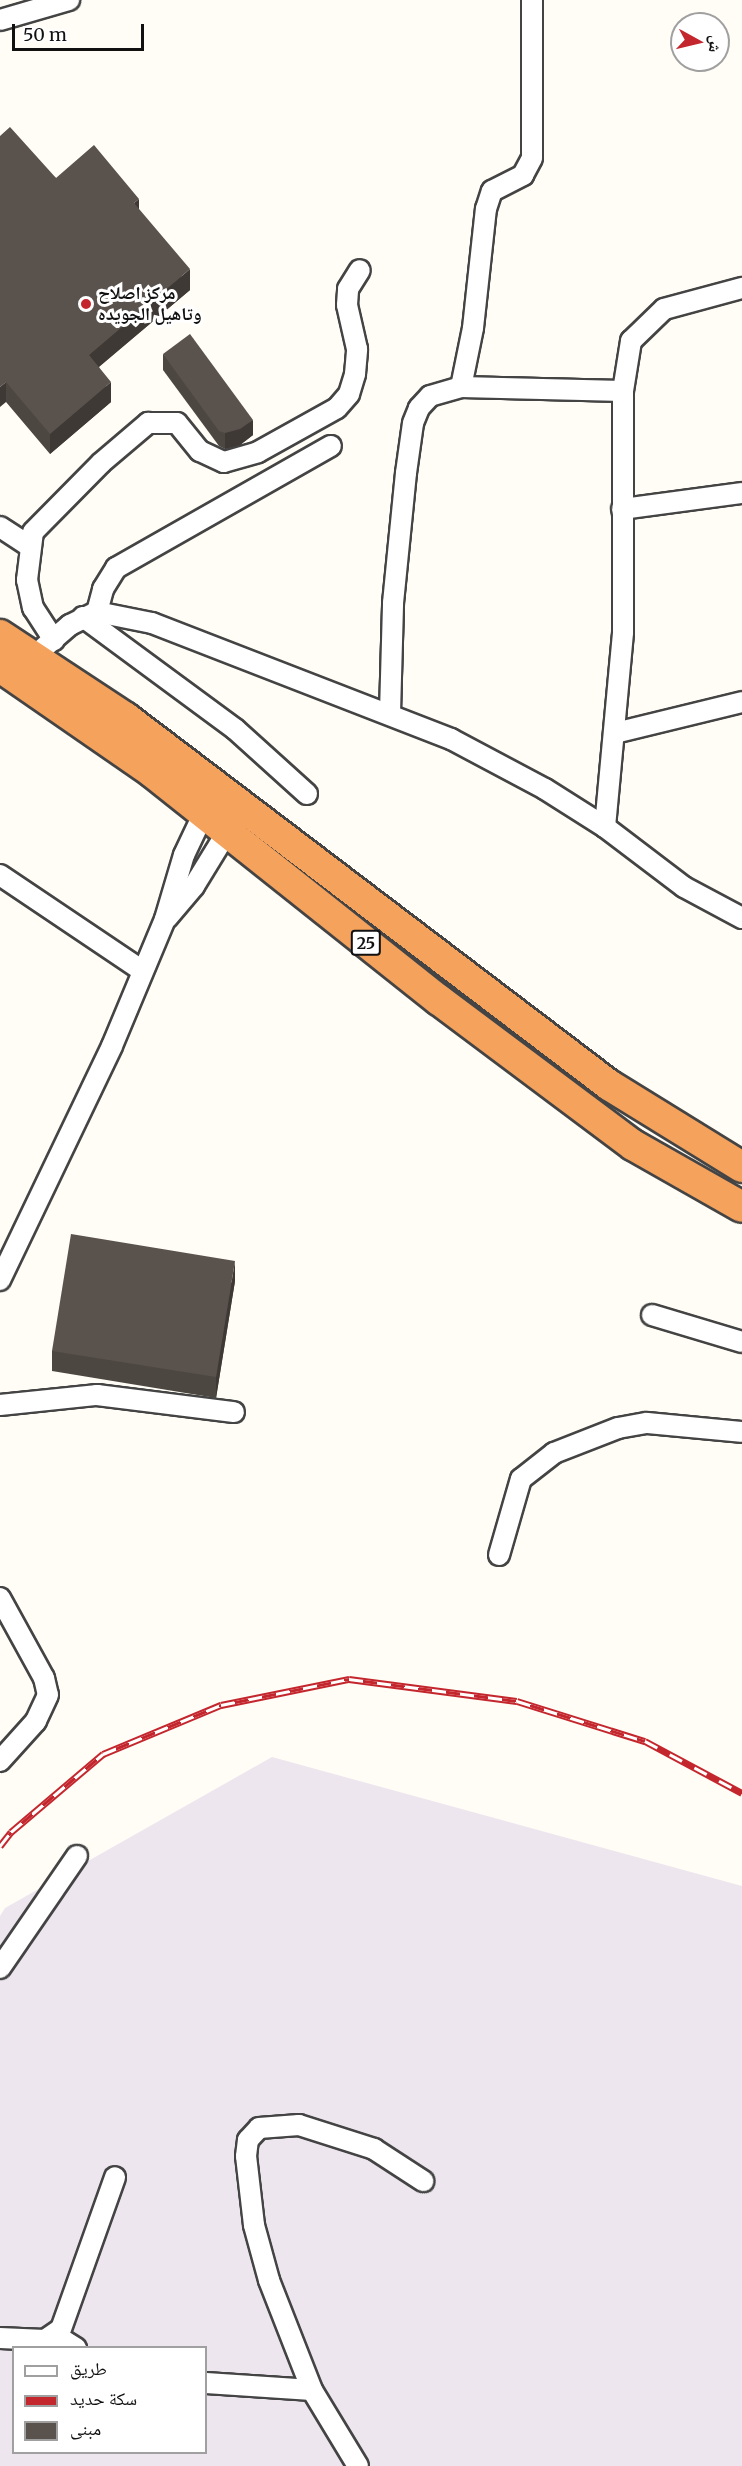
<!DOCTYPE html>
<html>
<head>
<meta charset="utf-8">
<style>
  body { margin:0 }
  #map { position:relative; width:742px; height:2466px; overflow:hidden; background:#fffdf5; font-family:Merriweather,"Noto Naskh Arabic",serif }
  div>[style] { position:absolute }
  .industrial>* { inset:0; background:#eee6ef }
  .roads { filter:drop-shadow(2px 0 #444) drop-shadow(-2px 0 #444) drop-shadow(0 2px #444) drop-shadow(0 -2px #444) }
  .minor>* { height:20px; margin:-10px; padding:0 10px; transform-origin:10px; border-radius:10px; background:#fff }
  .highway>* { height:30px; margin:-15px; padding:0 15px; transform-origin:15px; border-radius:15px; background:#f5a25d }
  .rail>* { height:7px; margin-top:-3.5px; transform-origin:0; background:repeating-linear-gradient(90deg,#fff 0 14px,#c4262e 0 28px); box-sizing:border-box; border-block:2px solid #c4262e }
  .wall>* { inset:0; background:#4d4742 }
  .shaded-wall>* { inset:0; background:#3f3936 }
  .building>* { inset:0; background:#5a524d }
  .dots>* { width:16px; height:16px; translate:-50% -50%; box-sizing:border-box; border:3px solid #fff; border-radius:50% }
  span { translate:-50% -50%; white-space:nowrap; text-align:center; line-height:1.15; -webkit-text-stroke:6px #fff; paint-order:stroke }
  .shield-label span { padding:2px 4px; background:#fff; border:2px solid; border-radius:4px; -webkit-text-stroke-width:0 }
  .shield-label { font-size:16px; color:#111; font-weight:700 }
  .poi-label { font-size:18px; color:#111; font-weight:700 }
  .left { translate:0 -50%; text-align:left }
  .legend { position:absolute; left:12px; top:2346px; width:195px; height:108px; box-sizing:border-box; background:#fff; border:2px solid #a0a0a0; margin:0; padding:8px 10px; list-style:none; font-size:18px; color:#111 }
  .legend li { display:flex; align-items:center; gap:12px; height:30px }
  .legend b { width:30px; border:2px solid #a0a0a0 }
  .north { position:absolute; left:670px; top:12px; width:60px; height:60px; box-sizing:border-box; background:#fff; border:2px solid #a0a0a0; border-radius:50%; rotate:98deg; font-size:16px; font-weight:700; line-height:24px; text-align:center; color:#111 }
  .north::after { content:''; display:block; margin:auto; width:21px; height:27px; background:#c4262e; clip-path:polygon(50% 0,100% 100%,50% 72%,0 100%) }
  .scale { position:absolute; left:12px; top:24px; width:132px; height:27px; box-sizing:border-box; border:3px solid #111; border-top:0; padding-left:8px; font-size:18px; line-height:21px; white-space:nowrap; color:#111; -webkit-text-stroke:4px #fff; paint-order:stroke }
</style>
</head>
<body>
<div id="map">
  <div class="industrial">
    <div style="clip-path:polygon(evenodd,272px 1757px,742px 1886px,742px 2466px,0 2466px,0 1916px,5px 1908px,272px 1757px,14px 2348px,206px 2348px,206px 2452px,14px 2452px,14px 2348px)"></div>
  </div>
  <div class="roads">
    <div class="minor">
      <div style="left:0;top:20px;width:72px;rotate:-16.2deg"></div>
      <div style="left:461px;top:387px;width:60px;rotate:-78.5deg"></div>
      <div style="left:473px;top:328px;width:120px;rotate:-83.8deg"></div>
      <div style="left:486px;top:209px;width:19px;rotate:-72deg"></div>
      <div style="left:492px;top:191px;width:35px;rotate:-27deg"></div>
      <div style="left:523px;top:175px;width:19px;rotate:-62deg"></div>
      <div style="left:532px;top:158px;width:158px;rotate:-90deg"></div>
      <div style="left:622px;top:509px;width:121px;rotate:-7.6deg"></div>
      <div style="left:0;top:527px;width:35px;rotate:33deg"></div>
      <div style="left:97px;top:612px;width:24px;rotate:-75deg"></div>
      <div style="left:103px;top:589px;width:25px;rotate:-58deg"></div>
      <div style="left:116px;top:568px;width:247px;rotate:-29.6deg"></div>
      <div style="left:83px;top:617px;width:189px;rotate:36.4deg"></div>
      <div style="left:235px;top:729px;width:97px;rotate:42.1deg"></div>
      <div style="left:54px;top:640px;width:38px;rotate:-123deg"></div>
      <div style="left:33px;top:608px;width:29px;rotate:-102deg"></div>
      <div style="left:27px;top:580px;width:48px;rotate:-82.9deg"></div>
      <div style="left:33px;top:532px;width:97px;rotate:-45.4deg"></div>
      <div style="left:101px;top:463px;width:62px;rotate:-40.4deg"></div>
      <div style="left:148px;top:423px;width:29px"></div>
      <div style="left:177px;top:423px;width:36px;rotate:51deg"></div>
      <div style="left:200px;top:451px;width:26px;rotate:25deg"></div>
      <div style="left:224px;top:462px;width:35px;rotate:-16deg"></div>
      <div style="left:258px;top:452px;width:90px;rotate:-29.1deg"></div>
      <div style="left:337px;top:408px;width:18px;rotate:-49deg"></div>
      <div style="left:349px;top:394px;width:21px;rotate:-73deg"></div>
      <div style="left:355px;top:374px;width:25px;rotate:-85deg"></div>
      <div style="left:357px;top:349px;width:45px;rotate:-102.8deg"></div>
      <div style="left:347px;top:305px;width:16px;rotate:-86deg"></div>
      <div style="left:348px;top:289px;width:22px;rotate:-58deg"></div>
      <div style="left:33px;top:657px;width:49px;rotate:-40.9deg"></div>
      <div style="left:70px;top:625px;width:30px;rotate:-26deg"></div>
      <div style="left:97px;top:612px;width:56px;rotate:11.3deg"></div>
      <div style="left:152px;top:623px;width:321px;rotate:21.2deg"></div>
      <div style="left:451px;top:739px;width:106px;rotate:28deg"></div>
      <div style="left:545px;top:789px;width:71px;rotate:32.3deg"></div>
      <div style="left:605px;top:827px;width:99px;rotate:37.2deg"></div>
      <div style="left:684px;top:887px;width:66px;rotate:28.1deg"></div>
      <div style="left:390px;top:713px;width:110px;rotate:-88.4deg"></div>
      <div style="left:393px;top:603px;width:131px;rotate:-84.3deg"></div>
      <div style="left:406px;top:473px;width:50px;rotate:-82deg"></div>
      <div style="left:413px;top:423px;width:16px;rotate:-68deg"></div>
      <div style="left:419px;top:408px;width:16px;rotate:-47deg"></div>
      <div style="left:430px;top:396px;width:32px;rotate:-16deg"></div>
      <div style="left:461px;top:387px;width:162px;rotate:1.4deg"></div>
      <div style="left:623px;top:391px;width:51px;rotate:-80.9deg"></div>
      <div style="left:631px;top:341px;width:46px;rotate:-44.1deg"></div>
      <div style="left:664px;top:309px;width:81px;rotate:-15.1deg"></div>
      <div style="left:615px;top:733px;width:131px;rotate:-13.7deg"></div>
      <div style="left:605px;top:827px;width:196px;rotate:-84.7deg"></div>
      <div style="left:623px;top:632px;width:241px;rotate:-90deg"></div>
      <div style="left:0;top:875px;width:172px;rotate:33.9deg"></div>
      <div style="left:167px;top:918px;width:42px;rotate:-49.8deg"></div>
      <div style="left:194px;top:886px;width:73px;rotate:-58.5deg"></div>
      <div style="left:0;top:1280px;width:259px;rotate:-64.4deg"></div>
      <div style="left:112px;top:1046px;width:138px;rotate:-67.3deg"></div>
      <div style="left:165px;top:919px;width:67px;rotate:-73.5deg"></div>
      <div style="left:184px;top:855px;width:59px;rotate:-64.7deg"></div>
      <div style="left:652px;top:1315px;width:94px;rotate:16.7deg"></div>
      <div style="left:0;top:1405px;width:98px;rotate:-5.9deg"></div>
      <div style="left:97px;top:1395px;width:138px;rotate:7.1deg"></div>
      <div style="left:499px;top:1555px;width:79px;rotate:-73.9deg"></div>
      <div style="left:521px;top:1479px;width:42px;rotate:-38.2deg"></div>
      <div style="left:554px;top:1453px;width:69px;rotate:-21.3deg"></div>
      <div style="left:618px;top:1428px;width:29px;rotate:-10deg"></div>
      <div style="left:647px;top:1423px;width:95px;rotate:5.4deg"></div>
      <div style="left:0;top:1598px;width:91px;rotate:61.2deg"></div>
      <div style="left:44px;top:1678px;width:17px;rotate:77deg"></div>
      <div style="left:48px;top:1695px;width:29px;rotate:115deg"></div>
      <div style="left:36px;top:1721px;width:54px;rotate:132deg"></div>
      <div style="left:0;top:1968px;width:136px;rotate:-55.5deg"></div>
      <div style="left:55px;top:2335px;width:25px;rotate:32deg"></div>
      <div style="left:0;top:2338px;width:45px;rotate:2.5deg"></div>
      <div style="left:45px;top:2340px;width:19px;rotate:-35deg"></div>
      <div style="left:61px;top:2329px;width:161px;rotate:-70.4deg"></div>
      <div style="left:206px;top:2383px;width:106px;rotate:3.8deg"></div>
      <div style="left:358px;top:2466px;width:89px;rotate:-121.2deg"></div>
      <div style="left:312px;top:2390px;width:118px;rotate:-111.4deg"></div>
      <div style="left:269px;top:2280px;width:57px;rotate:-105.3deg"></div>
      <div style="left:254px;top:2225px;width:69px;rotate:-96.6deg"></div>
      <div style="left:246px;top:2156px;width:16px;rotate:-83deg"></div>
      <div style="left:248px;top:2140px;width:16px;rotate:-47deg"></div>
      <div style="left:259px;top:2128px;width:40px;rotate:-4.3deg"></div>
      <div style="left:299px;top:2125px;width:79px;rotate:17.7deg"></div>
      <div style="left:374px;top:2149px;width:59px;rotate:33.1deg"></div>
    </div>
    <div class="highway">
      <div style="left:0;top:635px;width:151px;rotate:33.4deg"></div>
      <div style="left:126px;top:718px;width:607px;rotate:37.23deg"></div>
      <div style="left:609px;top:1085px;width:156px;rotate:31.7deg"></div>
      <div style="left:0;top:667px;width:185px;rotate:34.6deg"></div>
      <div style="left:152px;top:772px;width:367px;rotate:38.5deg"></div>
      <div style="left:439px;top:1000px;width:242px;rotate:36.8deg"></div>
      <div style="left:633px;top:1145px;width:125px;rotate:29.6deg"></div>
    </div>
  </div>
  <div class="rail">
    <div style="left:0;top:1846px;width:18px;rotate:-52deg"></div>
    <div style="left:11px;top:1832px;width:121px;rotate:-40.3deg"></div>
    <div style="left:103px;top:1754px;width:128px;rotate:-22.6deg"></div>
    <div style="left:221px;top:1705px;width:131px;rotate:-11.5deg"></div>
    <div style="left:349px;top:1679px;width:169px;rotate:7.5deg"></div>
    <div style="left:517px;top:1701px;width:134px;rotate:17.4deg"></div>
    <div style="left:645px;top:1741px;width:110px;rotate:28.2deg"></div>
  </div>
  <div class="wall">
    <div style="clip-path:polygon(0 136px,56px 178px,139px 210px,190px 290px,99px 367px,111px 402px,50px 454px,6px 402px)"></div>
    <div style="clip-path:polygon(163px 354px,253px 435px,240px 445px,225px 449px,219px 446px,163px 370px)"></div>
    <div style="clip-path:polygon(235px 1281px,216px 1398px,52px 1371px,52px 1351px)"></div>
  </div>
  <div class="shaded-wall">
    <div style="clip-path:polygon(139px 199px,139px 219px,134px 203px)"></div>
    <div style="clip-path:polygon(190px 269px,190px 290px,89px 375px,89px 355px)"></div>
    <div style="clip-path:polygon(6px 382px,6px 402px,0 407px,0 387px)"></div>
    <div style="clip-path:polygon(111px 382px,111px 402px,50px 454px,50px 434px)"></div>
    <div style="clip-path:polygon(253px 420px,253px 435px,240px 445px,225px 449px,225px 433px)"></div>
    <div style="clip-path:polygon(235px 1261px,235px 1281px,216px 1398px,216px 1377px)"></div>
  </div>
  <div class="building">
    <div style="clip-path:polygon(10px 127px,56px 178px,94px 145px,139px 199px,134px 203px,190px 269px,89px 355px,111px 382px,50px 434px,6px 382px,0 387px,0 136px)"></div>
    <div style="clip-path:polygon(190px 334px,253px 420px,240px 429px,225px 433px,219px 431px,163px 354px)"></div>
    <div style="clip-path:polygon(71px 1234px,235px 1261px,216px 1377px,52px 1351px)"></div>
  </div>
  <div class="dots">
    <div style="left:86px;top:304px;background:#c4262e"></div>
  </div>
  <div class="shield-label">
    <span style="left:366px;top:943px">25</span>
  </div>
  <div class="poi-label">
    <span class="left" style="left:98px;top:304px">مركز اصلاح<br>وتاهيل الجويده</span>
  </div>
  <ul class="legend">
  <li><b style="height:8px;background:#fff"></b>طريق</li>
  <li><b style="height:8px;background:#c4262e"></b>سكة حديد</li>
  <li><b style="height:16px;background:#5a524d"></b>مبنى</li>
  </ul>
  <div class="north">ش</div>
  <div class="scale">50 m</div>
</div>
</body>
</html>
